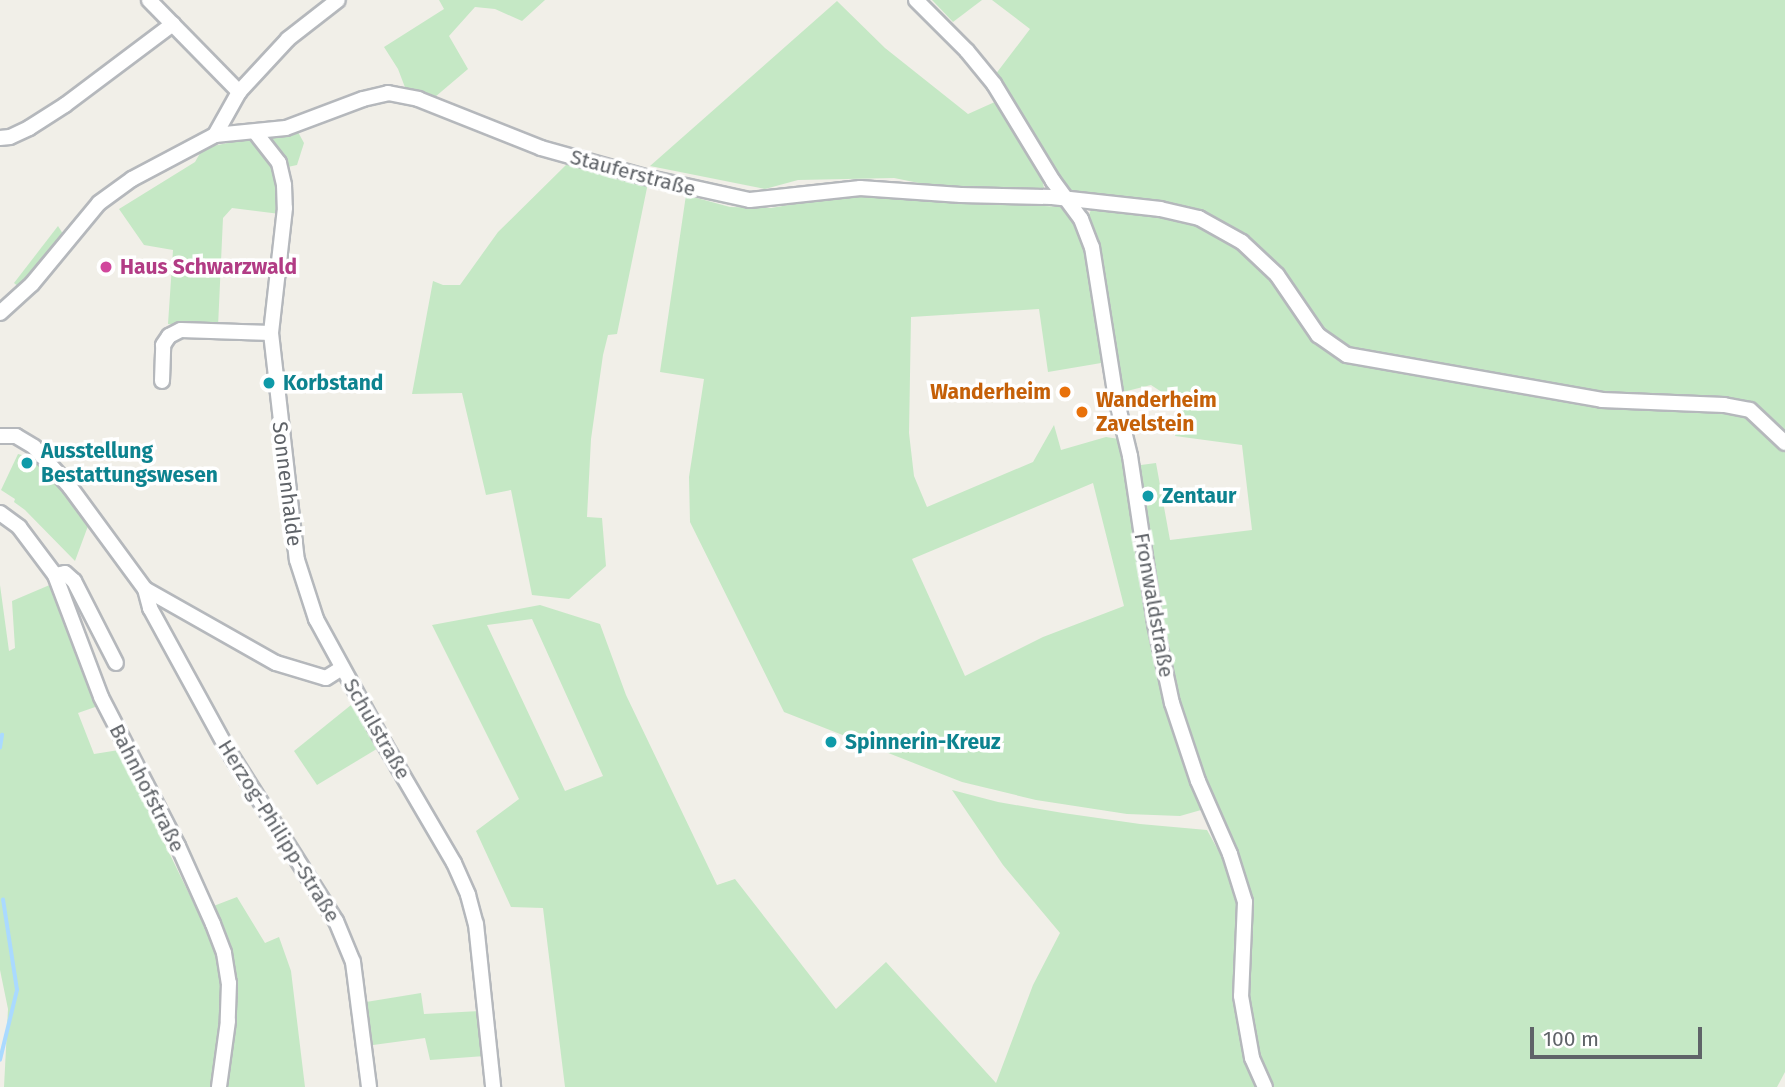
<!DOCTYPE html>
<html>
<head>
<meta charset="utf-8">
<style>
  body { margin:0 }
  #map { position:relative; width:1785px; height:1087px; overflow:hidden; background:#f1efe8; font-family:"Fira Sans",sans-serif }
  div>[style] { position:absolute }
  .green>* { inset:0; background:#c5e8c5 }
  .stream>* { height:3.5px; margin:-1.75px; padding:0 1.75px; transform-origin:1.75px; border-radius:1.75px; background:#aadaff }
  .roads { filter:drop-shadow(2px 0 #b5b8bc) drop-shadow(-2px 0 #b5b8bc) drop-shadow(0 2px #b5b8bc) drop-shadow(0 -2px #b5b8bc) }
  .minor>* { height:14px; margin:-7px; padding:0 7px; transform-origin:7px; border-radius:7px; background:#fff }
  .dots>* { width:19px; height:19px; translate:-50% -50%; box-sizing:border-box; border:4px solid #fff; border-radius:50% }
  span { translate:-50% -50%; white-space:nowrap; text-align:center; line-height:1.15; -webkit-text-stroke:7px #fff; paint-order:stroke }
  .street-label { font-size:21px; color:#5f6368 }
  .hotel-label { font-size:21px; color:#b23c85; font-weight:700 }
  .left { translate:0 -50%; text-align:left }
  .culture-label { font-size:21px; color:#0d838f; font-weight:700 }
  .food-label { font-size:21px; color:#c56008; font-weight:700 }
  .right { translate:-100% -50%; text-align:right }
  .scale { position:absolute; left:1530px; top:1027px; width:172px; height:32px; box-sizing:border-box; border:4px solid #5f6368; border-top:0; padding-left:9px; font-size:21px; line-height:24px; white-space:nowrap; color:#5f6368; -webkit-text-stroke:5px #fff; paint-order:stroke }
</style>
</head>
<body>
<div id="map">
  <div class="green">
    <div style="clip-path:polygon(439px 0,545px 0,522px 21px,495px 9px,475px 7px,449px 36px,468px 69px,435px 97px,406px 90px,398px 69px,384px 47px,444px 9px)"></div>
    <div style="clip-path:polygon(932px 0,982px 0,953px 22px)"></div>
    <div style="clip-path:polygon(evenodd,992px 0,1785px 0,1785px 432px,1766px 412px,1726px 398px,1602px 393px,1433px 373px,1744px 413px,1785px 447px,1785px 1072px,1777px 1087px,565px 1087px,543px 908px,511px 907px,476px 831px,519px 799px,432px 625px,540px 605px,600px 624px,626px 695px,717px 885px,735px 879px,836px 1009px,886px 962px,996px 1083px,1033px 985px,1060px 933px,1003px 865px,952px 790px,998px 802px,1063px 813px,1140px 824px,1207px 830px,1227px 866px,1236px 849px,1214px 808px,1177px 699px,1150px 558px,1140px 477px,1141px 465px,1156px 463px,1170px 540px,1252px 530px,1242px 445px,1175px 436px,1183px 406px,1151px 385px,1119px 393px,1106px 287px,1097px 243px,1087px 220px,1092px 207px,1202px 215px,1082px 197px,1069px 190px,995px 75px,1030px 29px,992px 0,532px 619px,603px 776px,565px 791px,487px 625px,532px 619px)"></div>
    <div style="clip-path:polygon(837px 1px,885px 48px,968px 114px,997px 101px,1041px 174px,1044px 188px,944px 188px,894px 178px,798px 180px,765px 189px,650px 166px)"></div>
    <div style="clip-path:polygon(298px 132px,304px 143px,297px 165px,283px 168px,267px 144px,270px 136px)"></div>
    <div style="clip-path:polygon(252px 138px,281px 178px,280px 214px,232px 208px,223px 218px,218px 327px,168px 324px,173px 250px,144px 245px,119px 209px,195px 162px,203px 148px)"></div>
    <div style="clip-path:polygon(567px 164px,648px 183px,617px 334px,608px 335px,603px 355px,591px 439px,587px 517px,602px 518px,606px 566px,569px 599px,532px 595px,511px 490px,486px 495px,462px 393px,412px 394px,433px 281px,443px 285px,460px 285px,498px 232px)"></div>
    <div style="clip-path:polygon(evenodd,852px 194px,1060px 207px,1077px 225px,1096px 286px,1107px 362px,1048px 372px,1039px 309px,911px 317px,909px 433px,914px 476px,927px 507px,1033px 462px,1054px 425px,1061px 450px,1106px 437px,1119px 439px,1166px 706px,1201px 810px,1180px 816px,1127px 814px,1036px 800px,962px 782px,784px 712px,690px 522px,689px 477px,704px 379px,660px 372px,686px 195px,730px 207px,771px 208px,852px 194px,1093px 483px,1124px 606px,1043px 637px,965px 676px,912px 559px,1093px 483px)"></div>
    <div style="clip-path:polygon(58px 226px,65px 237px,19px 287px,14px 283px)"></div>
    <div style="clip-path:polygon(18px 454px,36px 459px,62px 487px,88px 526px,75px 561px,25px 510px,14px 502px,15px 499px,1px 490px)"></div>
    <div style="clip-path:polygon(52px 584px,98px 706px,78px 713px,94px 754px,119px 750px,198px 912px,237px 897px,265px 943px,279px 937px,291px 971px,305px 1087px,4px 1087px,8px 1009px,0 970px,0 585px,9px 651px,15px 648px,12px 601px)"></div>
    <div style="clip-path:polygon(351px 705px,380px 747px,317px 785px,294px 751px)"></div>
    <div style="clip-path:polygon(421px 993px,424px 1014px,480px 1011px,485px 1056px,430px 1060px,425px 1038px,373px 1045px,366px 1002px)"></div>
  </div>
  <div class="stream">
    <div style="left:0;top:748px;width:13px;rotate:-81deg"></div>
    <div style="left:0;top:1060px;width:72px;rotate:-76.3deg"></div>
    <div style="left:17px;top:990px;width:91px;rotate:-98.8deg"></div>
  </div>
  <div class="roads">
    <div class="minor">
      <div style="left:149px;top:0;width:129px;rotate:45.6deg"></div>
      <div style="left:916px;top:0;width:72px;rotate:45deg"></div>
      <div style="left:967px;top:51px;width:43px;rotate:50.7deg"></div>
      <div style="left:994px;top:84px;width:114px;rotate:58.7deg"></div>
      <div style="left:1053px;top:181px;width:47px;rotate:53.6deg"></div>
      <div style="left:1081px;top:219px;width:30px;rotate:69deg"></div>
      <div style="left:1092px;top:247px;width:153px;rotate:81deg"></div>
      <div style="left:1116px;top:398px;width:60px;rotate:76.4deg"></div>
      <div style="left:1130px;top:456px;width:170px;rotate:81.5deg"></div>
      <div style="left:1155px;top:624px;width:81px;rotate:77.9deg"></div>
      <div style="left:1172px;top:703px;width:82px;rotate:71.6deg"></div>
      <div style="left:1198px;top:781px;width:80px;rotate:66.3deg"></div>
      <div style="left:1230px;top:854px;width:50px;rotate:72.6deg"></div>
      <div style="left:1245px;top:902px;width:94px;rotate:92.4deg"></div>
      <div style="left:1241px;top:996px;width:63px;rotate:79.9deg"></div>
      <div style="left:1252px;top:1058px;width:32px;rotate:66deg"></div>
      <div style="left:255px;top:132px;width:39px;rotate:52deg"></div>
      <div style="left:279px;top:163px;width:23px;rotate:77deg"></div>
      <div style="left:284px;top:185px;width:23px;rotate:88deg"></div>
      <div style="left:285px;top:208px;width:126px;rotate:96.4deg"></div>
      <div style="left:271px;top:333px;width:228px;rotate:83.5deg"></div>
      <div style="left:297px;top:560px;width:62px;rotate:72.1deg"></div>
      <div style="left:316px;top:619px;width:144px;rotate:61.3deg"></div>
      <div style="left:385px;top:745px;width:137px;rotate:59.7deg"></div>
      <div style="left:454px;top:863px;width:35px;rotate:66deg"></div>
      <div style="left:468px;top:895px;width:30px;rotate:75deg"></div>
      <div style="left:476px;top:924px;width:164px;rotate:84deg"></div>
      <div style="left:215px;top:135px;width:71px;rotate:-5.6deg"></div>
      <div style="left:286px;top:128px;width:82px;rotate:-20.6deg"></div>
      <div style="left:363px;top:99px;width:26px;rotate:-13deg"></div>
      <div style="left:388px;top:93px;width:31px;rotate:11deg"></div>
      <div style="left:418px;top:99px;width:132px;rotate:21.7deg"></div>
      <div style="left:541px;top:148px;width:108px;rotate:15.6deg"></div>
      <div style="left:645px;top:177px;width:107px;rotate:12.4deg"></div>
      <div style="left:750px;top:200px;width:111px;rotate:-6.2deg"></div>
      <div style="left:860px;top:188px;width:101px;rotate:4deg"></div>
      <div style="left:961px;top:195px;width:91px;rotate:1.3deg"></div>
      <div style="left:1052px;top:197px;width:109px;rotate:6.3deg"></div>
      <div style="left:1160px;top:209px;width:40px;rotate:13deg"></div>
      <div style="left:1199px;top:218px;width:49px;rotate:29.2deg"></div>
      <div style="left:1242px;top:242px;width:48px;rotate:43.3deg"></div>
      <div style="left:1277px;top:275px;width:73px;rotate:55.7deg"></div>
      <div style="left:1318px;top:335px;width:35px;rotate:35deg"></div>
      <div style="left:1347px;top:355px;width:259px;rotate:10deg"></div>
      <div style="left:1602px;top:400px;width:122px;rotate:2.3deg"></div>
      <div style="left:1724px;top:405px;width:26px;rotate:11deg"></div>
      <div style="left:1750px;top:410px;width:48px;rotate:43.3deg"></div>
      <div style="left:0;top:138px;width:10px;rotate:-6deg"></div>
      <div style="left:10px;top:137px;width:21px;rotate:-25deg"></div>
      <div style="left:29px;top:128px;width:43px;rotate:-32.6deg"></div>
      <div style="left:65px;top:105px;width:135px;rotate:-36.9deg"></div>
      <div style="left:0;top:313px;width:43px;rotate:-42.2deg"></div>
      <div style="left:32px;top:284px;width:105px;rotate:-50.4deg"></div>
      <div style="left:99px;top:203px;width:41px;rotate:-36deg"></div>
      <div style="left:132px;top:179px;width:94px;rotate:-27.9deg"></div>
      <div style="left:215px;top:135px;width:49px;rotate:-60.8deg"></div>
      <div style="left:239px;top:92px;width:72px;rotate:-47.2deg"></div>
      <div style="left:288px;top:39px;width:63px;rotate:-38deg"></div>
      <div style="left:162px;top:381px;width:36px;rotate:-88deg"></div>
      <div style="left:163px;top:345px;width:11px;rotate:-56deg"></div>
      <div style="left:169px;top:336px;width:13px;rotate:-27deg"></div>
      <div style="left:181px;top:330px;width:90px;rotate:1.9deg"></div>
      <div style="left:0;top:436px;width:16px"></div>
      <div style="left:16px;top:436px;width:21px;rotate:31deg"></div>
      <div style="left:34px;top:447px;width:54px;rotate:48deg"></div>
      <div style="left:70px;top:487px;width:127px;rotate:53.7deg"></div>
      <div style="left:145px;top:589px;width:150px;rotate:29.5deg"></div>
      <div style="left:276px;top:663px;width:52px;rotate:16.7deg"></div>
      <div style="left:326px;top:678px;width:19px;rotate:-32deg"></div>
      <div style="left:0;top:513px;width:24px;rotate:36deg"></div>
      <div style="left:19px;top:527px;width:60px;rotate:53.1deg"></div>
      <div style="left:55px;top:575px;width:130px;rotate:69.3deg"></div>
      <div style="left:101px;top:697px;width:168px;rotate:62.7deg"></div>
      <div style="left:178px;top:846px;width:85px;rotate:65.8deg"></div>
      <div style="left:213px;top:924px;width:31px;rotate:69deg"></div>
      <div style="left:224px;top:953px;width:30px;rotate:81deg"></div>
      <div style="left:229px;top:983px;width:38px;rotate:92deg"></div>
      <div style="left:228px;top:1021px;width:67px;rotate:97.8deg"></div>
      <div style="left:55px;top:575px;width:10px;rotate:-11deg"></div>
      <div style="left:65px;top:573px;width:12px;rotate:42deg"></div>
      <div style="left:74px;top:581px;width:92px;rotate:62.9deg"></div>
      <div style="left:145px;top:589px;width:20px;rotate:75deg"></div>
      <div style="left:150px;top:608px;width:164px;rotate:61.3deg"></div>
      <div style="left:229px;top:752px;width:200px;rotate:57.7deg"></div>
      <div style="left:336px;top:921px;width:44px;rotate:67.5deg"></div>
      <div style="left:353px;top:962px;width:126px;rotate:82.7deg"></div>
    </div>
  </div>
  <div class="dots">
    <div style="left:106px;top:267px;background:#d1479c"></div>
    <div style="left:269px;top:383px;background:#0f9aa8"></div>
    <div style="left:1065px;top:392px;background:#e8710a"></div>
    <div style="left:1082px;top:412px;background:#e8710a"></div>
    <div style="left:27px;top:463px;background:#0f9aa8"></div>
    <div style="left:1148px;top:496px;background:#0f9aa8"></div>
    <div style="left:831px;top:742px;background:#0f9aa8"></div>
  </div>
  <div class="street-label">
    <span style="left:633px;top:173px;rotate:15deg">Stauferstraße</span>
    <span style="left:287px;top:484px;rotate:83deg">Sonnenhalde</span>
    <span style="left:1154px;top:605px;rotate:80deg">Fronwaldstraße</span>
    <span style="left:377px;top:729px;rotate:60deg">Schulstraße</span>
    <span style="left:147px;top:788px;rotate:63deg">Bahnhofstraße</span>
    <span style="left:279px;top:831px;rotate:58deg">Herzog-Philipp-Straße</span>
  </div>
  <div class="hotel-label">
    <span class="left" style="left:120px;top:267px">Haus Schwarzwald</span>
  </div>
  <div class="culture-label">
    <span class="left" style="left:283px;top:383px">Korbstand</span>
    <span class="left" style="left:41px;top:463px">Ausstellung<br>Bestattungswesen</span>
    <span class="left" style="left:1162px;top:496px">Zentaur</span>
    <span class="left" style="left:845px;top:742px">Spinnerin-Kreuz</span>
  </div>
  <div class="food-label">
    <span class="right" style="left:1051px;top:392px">Wanderheim</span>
    <span class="left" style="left:1096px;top:412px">Wanderheim<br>Zavelstein</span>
  </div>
  <div class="scale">100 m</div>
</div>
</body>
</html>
